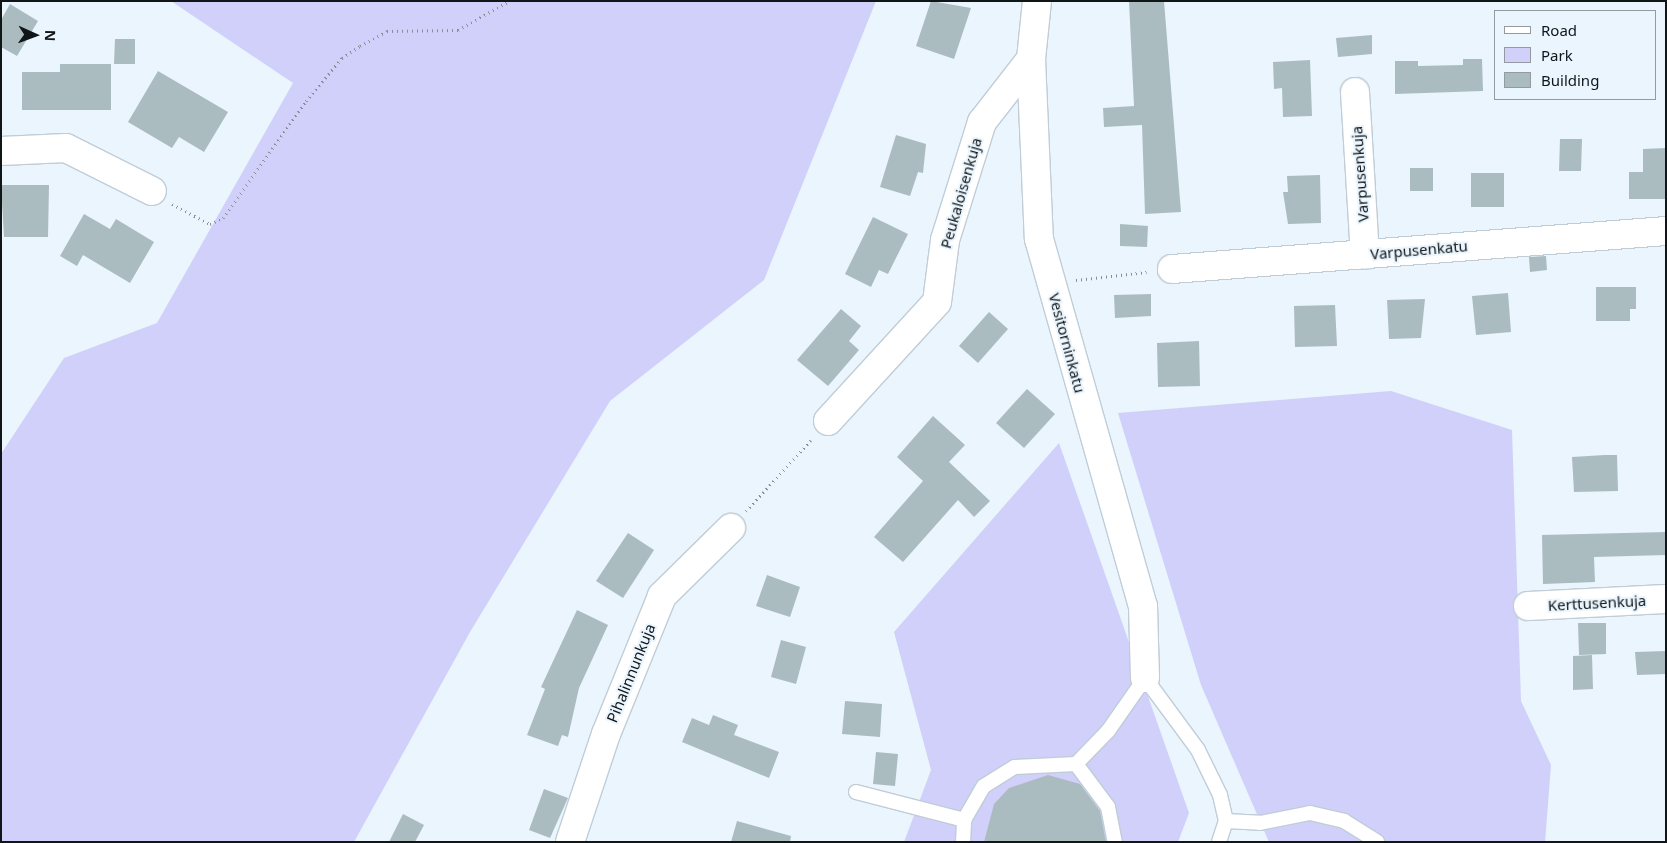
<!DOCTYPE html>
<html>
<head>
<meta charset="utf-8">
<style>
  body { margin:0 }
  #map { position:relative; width:1667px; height:843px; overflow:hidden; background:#eaf5fd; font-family:"Noto Sans",sans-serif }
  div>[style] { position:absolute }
  .green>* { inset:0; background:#d0d0fa }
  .building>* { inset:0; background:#abbcc1 }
  .path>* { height:3px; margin-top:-1.5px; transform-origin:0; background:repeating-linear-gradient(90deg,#878f95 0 1px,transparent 0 5px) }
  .roads { filter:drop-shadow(1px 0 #c0cdd7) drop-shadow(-1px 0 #c0cdd7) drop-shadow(0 1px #c0cdd7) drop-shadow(0 -1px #c0cdd7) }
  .lane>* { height:14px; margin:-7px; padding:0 7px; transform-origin:7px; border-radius:7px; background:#fff }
  .street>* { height:28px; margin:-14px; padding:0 14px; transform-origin:14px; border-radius:14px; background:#fff }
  span { translate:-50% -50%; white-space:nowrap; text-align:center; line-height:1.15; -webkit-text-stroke:4px #eaf5fd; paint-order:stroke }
  .street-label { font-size:15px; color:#101518 }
  .frame { position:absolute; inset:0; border:2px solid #101518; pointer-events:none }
  .legend { position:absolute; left:1494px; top:10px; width:162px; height:90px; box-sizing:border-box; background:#eaf5fd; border:1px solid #939ba1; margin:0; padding:6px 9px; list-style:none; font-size:15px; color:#101518 }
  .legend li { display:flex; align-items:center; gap:10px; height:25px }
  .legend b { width:25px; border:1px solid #939ba1 }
  .north { position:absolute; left:10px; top:10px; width:50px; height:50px; -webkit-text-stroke:4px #eaf5fd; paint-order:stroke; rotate:92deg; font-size:14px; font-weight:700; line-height:20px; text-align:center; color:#101518 }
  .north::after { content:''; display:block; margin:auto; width:18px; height:22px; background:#101518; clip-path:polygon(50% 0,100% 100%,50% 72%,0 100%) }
</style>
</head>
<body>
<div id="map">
  <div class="green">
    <div style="clip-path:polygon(171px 1px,876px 1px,764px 280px,610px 401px,470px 632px,354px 842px,1px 842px,1px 454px,64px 358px,157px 323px,293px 83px)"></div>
    <div style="clip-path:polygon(1391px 391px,1512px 430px,1521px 701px,1551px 765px,1545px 842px,1269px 842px,1201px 685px,1118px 413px)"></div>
    <div style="clip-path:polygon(1059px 443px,1189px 813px,1178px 842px,904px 842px,931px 770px,894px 632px)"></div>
  </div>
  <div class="building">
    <div style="clip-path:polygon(931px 1px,971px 8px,954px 59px,916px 46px)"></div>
    <div style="clip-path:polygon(1129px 1px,1164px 1px,1181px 212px,1145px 214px,1142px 125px,1104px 127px,1103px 108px,1134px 106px)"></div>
    <div style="clip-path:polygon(10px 4px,38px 21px,17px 56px,1px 47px,1px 20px)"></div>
    <div style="clip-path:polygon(1372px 35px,1372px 54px,1338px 57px,1336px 38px)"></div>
    <div style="clip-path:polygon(115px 39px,135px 39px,135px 64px,114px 64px)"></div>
    <div style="clip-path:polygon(1463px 59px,1482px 59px,1483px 91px,1395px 94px,1395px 61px,1418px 61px,1418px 66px,1463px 65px)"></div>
    <div style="clip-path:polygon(1310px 60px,1312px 116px,1283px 117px,1282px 88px,1274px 89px,1273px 62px)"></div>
    <div style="clip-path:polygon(60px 64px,111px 64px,111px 110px,22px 110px,22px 72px,60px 72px)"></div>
    <div style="clip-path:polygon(158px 71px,228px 112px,204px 152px,179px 137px,172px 148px,128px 122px)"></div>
    <div style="clip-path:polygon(896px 135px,926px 144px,923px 173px,918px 172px,910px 196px,880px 187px)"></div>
    <div style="clip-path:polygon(1560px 139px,1582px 139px,1581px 171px,1559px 171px)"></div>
    <div style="clip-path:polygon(1666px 148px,1666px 199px,1629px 199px,1629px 172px,1643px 172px,1643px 149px)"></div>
    <div style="clip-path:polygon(1410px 168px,1433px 168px,1433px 191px,1410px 191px)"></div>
    <div style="clip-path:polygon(1471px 173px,1504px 173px,1504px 207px,1471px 207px)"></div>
    <div style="clip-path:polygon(1320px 175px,1321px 223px,1288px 224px,1283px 192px,1288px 192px,1287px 176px)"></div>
    <div style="clip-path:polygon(1px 185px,49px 185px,48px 237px,4px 237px)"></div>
    <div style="clip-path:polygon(84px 214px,110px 229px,116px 219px,154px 242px,130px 283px,83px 255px,77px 266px,60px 256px)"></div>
    <div style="clip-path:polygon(873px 217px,908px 234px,888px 274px,879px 270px,871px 287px,845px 274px)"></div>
    <div style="clip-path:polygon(1120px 224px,1148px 226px,1147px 247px,1120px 246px)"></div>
    <div style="clip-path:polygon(1546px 256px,1547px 270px,1530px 272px,1529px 257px)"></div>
    <div style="clip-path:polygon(1596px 287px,1636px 287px,1636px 309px,1630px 309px,1630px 321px,1596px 321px)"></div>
    <div style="clip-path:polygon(1508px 293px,1511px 332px,1476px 335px,1472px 296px)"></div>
    <div style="clip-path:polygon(1151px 294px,1151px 316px,1115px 318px,1114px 295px)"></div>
    <div style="clip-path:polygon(1425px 299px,1421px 338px,1389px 339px,1387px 300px)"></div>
    <div style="clip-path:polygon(1335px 305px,1337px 346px,1295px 347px,1294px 306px)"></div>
    <div style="clip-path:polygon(841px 309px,861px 326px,849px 341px,859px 350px,828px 386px,797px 360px)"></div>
    <div style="clip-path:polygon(989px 312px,1008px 329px,978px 363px,959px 346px)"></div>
    <div style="clip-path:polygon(1199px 341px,1200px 386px,1158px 387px,1157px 343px)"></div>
    <div style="clip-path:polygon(1027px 389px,1055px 414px,1024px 448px,996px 423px)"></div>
    <div style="clip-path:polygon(933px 416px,965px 445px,949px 462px,990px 501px,974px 517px,958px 500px,903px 562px,874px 537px,923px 481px,897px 457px)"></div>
    <div style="clip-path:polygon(1605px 455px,1617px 455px,1618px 491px,1574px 492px,1572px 457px)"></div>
    <div style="clip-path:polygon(1666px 532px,1666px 555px,1594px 557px,1595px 582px,1543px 584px,1542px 535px)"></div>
    <div style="clip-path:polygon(628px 533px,654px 550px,623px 598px,596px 581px)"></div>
    <div style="clip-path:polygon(767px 575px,800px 587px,790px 617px,756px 606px)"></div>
    <div style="clip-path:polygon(577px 610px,608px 625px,579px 688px,568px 737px,562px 735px,558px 746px,527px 735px,545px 689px,541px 687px)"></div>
    <div style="clip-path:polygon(1578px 623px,1606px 623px,1606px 654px,1579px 655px)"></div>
    <div style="clip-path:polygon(781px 640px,806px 647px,796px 684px,771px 677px)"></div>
    <div style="clip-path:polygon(1666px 651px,1666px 674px,1637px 675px,1635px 652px)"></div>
    <div style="clip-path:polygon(1592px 655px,1593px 689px,1573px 690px,1573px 656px)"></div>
    <div style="clip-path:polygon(845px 701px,882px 704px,880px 737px,842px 734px)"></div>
    <div style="clip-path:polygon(713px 715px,738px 725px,734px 735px,779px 752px,769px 778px,682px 742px,692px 718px,709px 725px)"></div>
    <div style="clip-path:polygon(876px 752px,898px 754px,895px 786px,873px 784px)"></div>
    <div style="clip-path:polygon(1048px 775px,1080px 784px,1100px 811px,1106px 842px,984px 842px,994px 804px,1009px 788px)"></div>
    <div style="clip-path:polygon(544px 789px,568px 798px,550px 838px,529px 830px)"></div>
    <div style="clip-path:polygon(403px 814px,424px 825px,415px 842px,389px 842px)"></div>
    <div style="clip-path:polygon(737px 821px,791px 836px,790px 842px,731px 842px)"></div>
  </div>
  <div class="path">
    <div style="left:172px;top:204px;width:43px;rotate:27.8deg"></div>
    <div style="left:210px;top:224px;width:14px;rotate:-25deg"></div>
    <div style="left:223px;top:218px;width:143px;rotate:-54.6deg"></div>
    <div style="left:306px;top:101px;width:56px;rotate:-50.1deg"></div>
    <div style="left:342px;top:58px;width:22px;rotate:-34deg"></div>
    <div style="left:360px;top:46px;width:31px;rotate:-29deg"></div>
    <div style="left:387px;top:31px;width:71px;rotate:-0.8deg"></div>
    <div style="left:458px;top:30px;width:59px;rotate:-29.6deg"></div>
    <div style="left:1076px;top:280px;width:71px;rotate:-6.4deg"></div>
    <div style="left:746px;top:511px;width:96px;rotate:-47.5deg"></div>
  </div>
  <div class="roads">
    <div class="lane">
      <div style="left:1076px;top:764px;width:54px;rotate:53.3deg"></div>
      <div style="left:1108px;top:807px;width:36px;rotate:79deg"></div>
      <div style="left:856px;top:792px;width:112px;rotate:14.5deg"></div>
      <div style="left:963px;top:842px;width:22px;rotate:-87deg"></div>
      <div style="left:964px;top:820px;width:39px;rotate:-60deg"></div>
      <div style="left:984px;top:786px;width:36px;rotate:-32deg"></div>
      <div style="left:1015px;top:767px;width:61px;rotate:-2.8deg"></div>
      <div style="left:1076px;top:764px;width:46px;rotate:-45.9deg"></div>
      <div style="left:1108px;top:731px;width:65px;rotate:-55.1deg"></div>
      <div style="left:1145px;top:678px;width:89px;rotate:53.6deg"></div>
      <div style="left:1198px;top:750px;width:50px;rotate:63.9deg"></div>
      <div style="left:1220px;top:795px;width:27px;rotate:77deg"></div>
      <div style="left:1226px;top:821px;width:34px;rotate:3deg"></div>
      <div style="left:1260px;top:823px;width:51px;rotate:-11.3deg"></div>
      <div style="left:1310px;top:813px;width:35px;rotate:13deg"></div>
      <div style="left:1344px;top:821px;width:39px;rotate:32deg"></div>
      <div style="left:1219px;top:842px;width:22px;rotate:-72deg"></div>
    </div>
    <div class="street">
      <div style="left:1037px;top:1px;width:58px;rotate:95.9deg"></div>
      <div style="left:1031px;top:59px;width:180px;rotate:87.5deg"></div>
      <div style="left:1039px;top:239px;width:381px;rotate:74.2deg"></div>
      <div style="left:1143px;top:606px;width:72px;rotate:88.4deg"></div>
      <div style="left:1355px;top:92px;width:163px;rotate:86.5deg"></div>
      <div style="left:1px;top:151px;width:65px;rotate:-2.6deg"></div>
      <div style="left:66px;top:148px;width:96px;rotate:26.6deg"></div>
      <div style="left:1172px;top:269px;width:495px;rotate:-4.4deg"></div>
      <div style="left:828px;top:421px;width:161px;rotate:-47.5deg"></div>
      <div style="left:937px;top:302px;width:63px;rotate:-82.6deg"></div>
      <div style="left:945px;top:240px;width:124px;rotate:-72.6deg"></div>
      <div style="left:982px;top:122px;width:80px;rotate:-52.1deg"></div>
      <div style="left:1528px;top:606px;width:138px;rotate:-2.9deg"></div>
      <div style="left:570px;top:842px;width:114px;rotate:-71.6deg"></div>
      <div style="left:606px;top:734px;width:149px;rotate:-67.9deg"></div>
      <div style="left:662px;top:596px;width:97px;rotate:-44.6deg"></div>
    </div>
  </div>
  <div class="street-label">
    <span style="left:1360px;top:174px;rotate:-94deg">Varpusenkuja</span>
    <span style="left:961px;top:193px;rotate:-74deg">Peukaloisenkuja</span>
    <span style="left:1419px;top:250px;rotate:-5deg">Varpusenkatu</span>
    <span style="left:1067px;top:343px;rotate:75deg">Vesitorninkatu</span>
    <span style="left:1597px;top:603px;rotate:-3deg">Kerttusenkuja</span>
    <span style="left:631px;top:673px;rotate:-68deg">Pihalinnunkuja</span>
  </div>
  <div class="frame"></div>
  <ul class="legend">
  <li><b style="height:6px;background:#fff"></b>Road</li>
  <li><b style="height:14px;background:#d0d0fa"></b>Park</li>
  <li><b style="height:14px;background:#abbcc1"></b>Building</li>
  </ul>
  <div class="north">N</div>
</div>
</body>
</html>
